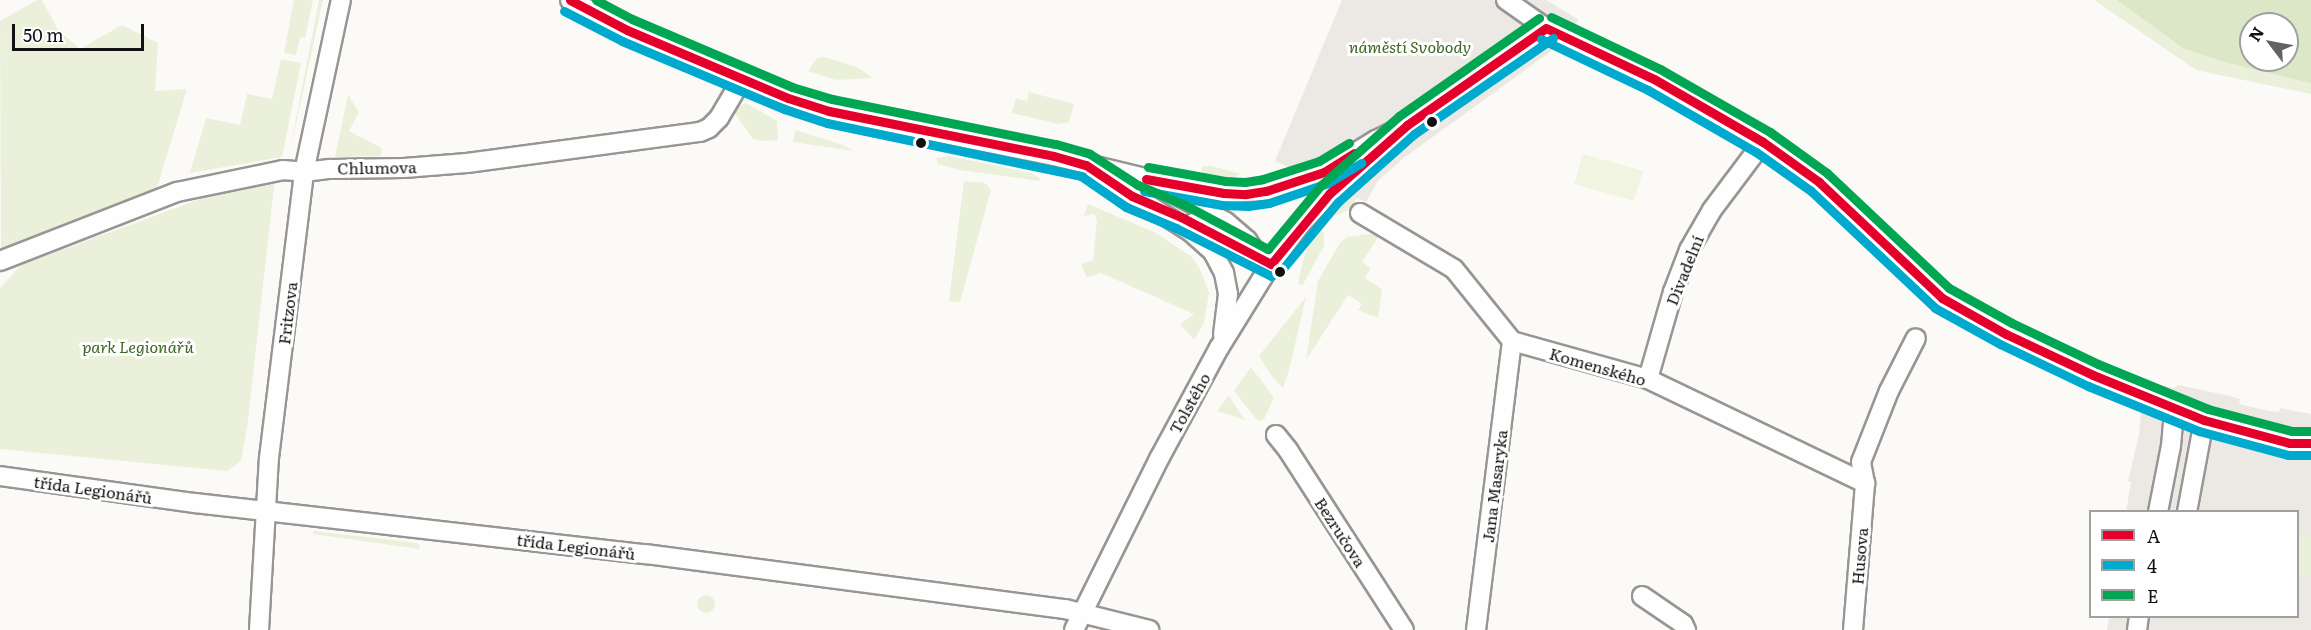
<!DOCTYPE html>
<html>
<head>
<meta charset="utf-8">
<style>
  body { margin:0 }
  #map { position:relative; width:2311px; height:630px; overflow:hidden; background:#fcfaf7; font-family:Literata,serif }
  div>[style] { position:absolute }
  .green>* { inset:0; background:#eaf0d9 }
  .round { border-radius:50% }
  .forest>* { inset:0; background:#dce7c7 }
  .pitch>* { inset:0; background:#f2f4e2 }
  .plaza>* { inset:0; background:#ece8e3 }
  .roads { filter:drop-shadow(2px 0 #979695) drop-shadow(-2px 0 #979695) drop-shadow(0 2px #979695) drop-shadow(0 -2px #979695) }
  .minor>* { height:18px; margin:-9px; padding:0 9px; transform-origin:9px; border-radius:9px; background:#fffefe }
  .bus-1>* { height:9px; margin:-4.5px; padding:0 4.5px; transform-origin:4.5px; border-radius:4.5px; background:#e4002b }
  .bus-2>* { height:9px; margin:-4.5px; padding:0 4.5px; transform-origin:4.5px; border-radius:4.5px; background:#00a9ce }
  .bus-3>* { height:9px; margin:-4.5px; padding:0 4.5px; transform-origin:4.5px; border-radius:4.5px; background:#00a651 }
  .dots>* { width:16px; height:16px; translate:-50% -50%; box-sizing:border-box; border:3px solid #fff; border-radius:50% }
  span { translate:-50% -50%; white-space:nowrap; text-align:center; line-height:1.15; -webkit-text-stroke:6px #fff; paint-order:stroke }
  .park-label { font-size:16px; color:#3c6624; font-style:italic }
  .street-label { font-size:16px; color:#111 }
  .legend { position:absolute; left:2089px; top:510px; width:210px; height:108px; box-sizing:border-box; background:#fff; border:2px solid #a0a0a0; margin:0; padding:8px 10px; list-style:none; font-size:18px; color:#111 }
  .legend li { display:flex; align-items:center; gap:12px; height:30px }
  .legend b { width:30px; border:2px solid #a0a0a0 }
  .north { position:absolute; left:2239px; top:12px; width:60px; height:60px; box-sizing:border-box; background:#fff; border:2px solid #a0a0a0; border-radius:50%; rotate:302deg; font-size:16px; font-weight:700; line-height:24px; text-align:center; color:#111 }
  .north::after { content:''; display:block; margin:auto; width:21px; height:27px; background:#636362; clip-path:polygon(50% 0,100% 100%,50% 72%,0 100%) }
  .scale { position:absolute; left:12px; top:24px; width:132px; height:27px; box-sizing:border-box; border:3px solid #111; border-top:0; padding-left:8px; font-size:18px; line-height:21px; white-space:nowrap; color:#111; -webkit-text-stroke:4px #fff; paint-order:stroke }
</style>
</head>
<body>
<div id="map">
  <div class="green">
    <div style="clip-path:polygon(37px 0,42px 0,58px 30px,80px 49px,122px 25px,158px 43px,155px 91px,187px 89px,156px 191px,20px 245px,1px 249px,0 21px)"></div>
    <div style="clip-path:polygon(294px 0,313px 0,305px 38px,300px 37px,296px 55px,284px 53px)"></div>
    <div style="clip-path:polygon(319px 0,323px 0,288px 160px)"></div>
    <div style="clip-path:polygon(evenodd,2094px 0,2311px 0,2311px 94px,2196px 70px,2094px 0,2251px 24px,2287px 24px,2287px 60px,2251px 60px,2251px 24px)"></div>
    <div style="clip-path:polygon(824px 57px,857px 67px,873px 78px,836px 80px,808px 71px,817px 58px)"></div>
    <div style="clip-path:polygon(281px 59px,301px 63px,282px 157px,190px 173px,206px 118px,240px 125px,247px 94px,272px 99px)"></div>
    <div style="clip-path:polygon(1029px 92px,1074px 104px,1069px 122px,1058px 124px,1012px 113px,1016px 98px,1027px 101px)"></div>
    <div style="clip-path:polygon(348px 95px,359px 112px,349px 131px,382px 148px,381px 156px,335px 157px)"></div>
    <div style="clip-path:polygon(746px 103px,777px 121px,778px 140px,760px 141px,752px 138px,734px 112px,737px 107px)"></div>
    <div style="clip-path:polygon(795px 130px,843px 145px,854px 151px,793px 142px)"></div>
    <div style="clip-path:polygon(949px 156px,1031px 173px,1041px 179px,1040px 181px,960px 170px,938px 164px,936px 158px)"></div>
    <div style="clip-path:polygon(1205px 166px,1211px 166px,1241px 174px,1232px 178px,1202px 174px,1202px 167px)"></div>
    <div style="clip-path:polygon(275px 178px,247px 428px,241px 460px,237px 464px,227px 471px,0 449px,0 288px,21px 265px,241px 184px)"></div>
    <div style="clip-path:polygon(964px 181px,985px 183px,991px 190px,960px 302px,949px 301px)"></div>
    <div style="clip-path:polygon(1367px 181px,1351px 208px,1336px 216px,1329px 215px,1355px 187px)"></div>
    <div style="clip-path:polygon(1088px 204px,1156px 233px,1192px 257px,1200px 269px,1209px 293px,1204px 323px,1194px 340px,1180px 324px,1194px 314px,1101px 273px,1087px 278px,1081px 264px,1093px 260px,1097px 220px,1094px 214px,1084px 216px)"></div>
    <div style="clip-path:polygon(1318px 227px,1324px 233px,1324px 246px,1302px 286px,1298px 283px,1307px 245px)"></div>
    <div style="clip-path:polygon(1370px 234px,1379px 236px,1362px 262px,1371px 268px,1365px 278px,1382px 289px,1378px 318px,1358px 310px,1362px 304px,1348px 295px,1306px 360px,1318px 281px,1340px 243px,1347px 237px)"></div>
    <div style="clip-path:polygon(1306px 297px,1289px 370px,1283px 388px,1271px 375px,1259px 356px)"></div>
    <div style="clip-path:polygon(1251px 367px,1274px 398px,1264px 419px,1258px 421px,1234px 391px)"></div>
    <div style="clip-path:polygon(1228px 396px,1229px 396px,1245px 420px,1217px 411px)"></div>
    <div style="clip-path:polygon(313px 531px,417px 543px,420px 545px,419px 549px,313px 534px)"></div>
    <div style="clip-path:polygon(2299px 534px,2311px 535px,2311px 575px,2298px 574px)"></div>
    <div class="round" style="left:697px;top:595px;width:18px;height:18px"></div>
  </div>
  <div class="forest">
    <div style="clip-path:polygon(evenodd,2117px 0,2311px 0,2311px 83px,2224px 62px,2183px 48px,2117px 0,2251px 24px,2287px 24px,2287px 60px,2251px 60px,2251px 24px)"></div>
  </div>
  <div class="pitch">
    <div style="clip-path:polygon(1583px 154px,1643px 171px,1634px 201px,1574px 184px)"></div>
  </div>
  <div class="plaza">
    <div style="clip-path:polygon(1342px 0,1546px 0,1579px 20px,1550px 52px,1405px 157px,1378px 181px,1366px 202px,1275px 161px)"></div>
    <div style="clip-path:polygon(2157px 385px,2174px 388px,2178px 385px,2230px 396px,2240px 399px,2239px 404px,2269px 411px,2279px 412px,2280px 408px,2311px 414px,2311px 535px,2298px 536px,2298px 512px,2126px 512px,2131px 482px,2128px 481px,2139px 435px,2141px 412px)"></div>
    <div style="clip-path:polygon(2298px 574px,2311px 575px,2311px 630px,2107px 630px,2109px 617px,2298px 616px)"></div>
  </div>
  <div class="roads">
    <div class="minor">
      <div style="left:570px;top:0;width:64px;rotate:27.8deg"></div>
      <div style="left:627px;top:30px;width:125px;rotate:23.1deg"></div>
      <div style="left:742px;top:79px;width:93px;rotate:20.2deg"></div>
      <div style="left:829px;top:111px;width:229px;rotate:11.3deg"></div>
      <div style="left:1054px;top:156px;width:98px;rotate:13.6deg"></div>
      <div style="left:1149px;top:179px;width:76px;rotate:10.6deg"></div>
      <div style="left:1224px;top:193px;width:42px;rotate:-2.7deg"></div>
      <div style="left:1266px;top:191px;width:61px;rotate:-18.1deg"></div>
      <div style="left:1324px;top:172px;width:61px;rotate:-31.6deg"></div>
      <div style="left:1376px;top:140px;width:34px;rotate:-26deg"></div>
      <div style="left:1506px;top:0;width:49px;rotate:35deg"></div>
      <div style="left:1546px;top:28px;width:119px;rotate:25.3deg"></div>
      <div style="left:1654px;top:79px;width:126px;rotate:30deg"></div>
      <div style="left:1763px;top:142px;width:69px;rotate:35.5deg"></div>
      <div style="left:1819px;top:182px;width:169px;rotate:43.3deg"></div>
      <div style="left:1942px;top:298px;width:73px;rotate:29.4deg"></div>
      <div style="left:2006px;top:334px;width:96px;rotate:25.2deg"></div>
      <div style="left:2093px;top:375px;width:120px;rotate:22.1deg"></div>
      <div style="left:2204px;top:420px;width:89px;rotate:15deg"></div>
      <div style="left:2290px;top:443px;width:21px"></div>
      <div style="left:1095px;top:171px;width:114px;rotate:32.4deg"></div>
      <div style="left:1191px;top:232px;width:30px;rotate:42deg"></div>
      <div style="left:1213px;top:252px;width:24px;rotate:62deg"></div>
      <div style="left:1224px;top:273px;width:21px;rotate:79deg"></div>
      <div style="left:1228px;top:294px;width:41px;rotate:97deg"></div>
      <div style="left:1161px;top:186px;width:74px;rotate:29deg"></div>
      <div style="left:1226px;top:222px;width:28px;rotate:41deg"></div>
      <div style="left:1247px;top:240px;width:17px;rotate:57deg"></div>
      <div style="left:1360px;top:213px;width:109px;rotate:30.8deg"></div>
      <div style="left:1454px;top:269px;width:92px;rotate:51.1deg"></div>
      <div style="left:1512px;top:341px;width:141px;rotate:15.6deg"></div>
      <div style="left:1648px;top:379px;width:241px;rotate:25.6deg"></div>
      <div style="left:1193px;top:223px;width:88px;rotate:27.7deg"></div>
      <div style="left:0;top:261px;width:190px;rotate:-21.3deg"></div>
      <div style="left:177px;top:192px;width:108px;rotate:-11.7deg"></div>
      <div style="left:283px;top:170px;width:21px;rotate:5deg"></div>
      <div style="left:304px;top:172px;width:26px;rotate:-7deg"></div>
      <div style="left:330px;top:169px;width:74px;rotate:-0.8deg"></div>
      <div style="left:404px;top:168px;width:63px;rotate:-4.5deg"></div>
      <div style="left:467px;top:163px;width:235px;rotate:-7.6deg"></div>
      <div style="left:700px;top:132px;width:10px;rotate:-24deg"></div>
      <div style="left:709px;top:128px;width:14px;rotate:-45deg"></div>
      <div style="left:719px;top:118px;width:45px;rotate:-59.5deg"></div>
      <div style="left:1648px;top:379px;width:91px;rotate:-74deg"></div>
      <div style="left:1673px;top:292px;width:45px;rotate:-69.1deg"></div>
      <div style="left:1689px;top:250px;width:46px;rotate:-60.1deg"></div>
      <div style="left:1712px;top:210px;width:85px;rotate:-53.1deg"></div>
      <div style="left:1276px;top:435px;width:19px;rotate:51deg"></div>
      <div style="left:1288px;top:450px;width:214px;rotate:57.2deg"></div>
      <div style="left:0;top:476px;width:197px;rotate:7.9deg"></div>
      <div style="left:195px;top:503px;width:454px;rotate:6.5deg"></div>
      <div style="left:646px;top:554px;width:423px;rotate:7.5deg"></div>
      <div style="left:1065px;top:609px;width:87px;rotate:14deg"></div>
      <div style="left:2158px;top:512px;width:67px;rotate:-78.9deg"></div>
      <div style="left:2171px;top:446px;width:37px;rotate:-85deg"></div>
      <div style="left:2187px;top:512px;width:94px;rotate:-79.5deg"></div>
      <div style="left:1642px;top:596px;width:50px;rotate:34.3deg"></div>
      <div style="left:1683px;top:624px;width:7px;rotate:63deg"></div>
      <div style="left:259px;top:630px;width:172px;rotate:-86.7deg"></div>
      <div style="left:269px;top:458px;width:288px;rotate:-83deg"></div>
      <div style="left:304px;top:172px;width:176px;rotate:-77.9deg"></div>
      <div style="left:1074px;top:630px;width:193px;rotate:-63.6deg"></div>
      <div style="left:1160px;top:457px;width:124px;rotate:-61.6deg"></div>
      <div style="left:1219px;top:348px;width:99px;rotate:-58.2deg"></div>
      <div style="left:1271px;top:264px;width:50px;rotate:-53.1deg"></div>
      <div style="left:1301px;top:224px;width:42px;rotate:-46.9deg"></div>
      <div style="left:1330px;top:193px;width:103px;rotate:-41.4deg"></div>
      <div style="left:1407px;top:125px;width:169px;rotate:-34.9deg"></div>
      <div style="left:1476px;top:630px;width:291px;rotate:-82.9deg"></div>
      <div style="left:1853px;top:630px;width:147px;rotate:-85.3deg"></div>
      <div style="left:1865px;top:483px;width:21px;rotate:-101deg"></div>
      <div style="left:1861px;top:462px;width:76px;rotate:-68.5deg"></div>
      <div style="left:1889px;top:391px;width:59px;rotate:-63deg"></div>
      <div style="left:2137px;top:630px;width:14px;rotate:-82deg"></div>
    </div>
  </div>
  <div class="bus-1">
    <div style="left:570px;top:0;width:64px;rotate:27.8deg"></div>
    <div style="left:627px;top:30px;width:175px;rotate:22.9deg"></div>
    <div style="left:788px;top:98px;width:43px;rotate:17.6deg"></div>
    <div style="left:829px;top:111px;width:229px;rotate:11.3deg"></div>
    <div style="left:1054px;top:156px;width:33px;rotate:16deg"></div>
    <div style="left:1086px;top:165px;width:55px;rotate:34deg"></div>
    <div style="left:1132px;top:196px;width:53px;rotate:23.2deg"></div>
    <div style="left:1181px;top:217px;width:102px;rotate:27.6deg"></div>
    <div style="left:1271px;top:264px;width:92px;rotate:-50.3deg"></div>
    <div style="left:1330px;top:193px;width:103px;rotate:-41.4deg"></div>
    <div style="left:1407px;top:125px;width:169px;rotate:-34.9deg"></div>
    <div style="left:1546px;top:28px;width:119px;rotate:25.3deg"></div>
    <div style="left:1654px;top:79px;width:126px;rotate:30deg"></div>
    <div style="left:1763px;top:142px;width:69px;rotate:35.5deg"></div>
    <div style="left:1819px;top:182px;width:169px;rotate:43.3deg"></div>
    <div style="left:1942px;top:298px;width:73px;rotate:29.4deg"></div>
    <div style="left:2006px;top:334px;width:96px;rotate:25.2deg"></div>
    <div style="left:2093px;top:375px;width:120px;rotate:22.1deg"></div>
    <div style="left:2204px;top:420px;width:89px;rotate:15deg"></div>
    <div style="left:2290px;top:443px;width:21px"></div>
    <div style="left:1146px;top:179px;width:79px;rotate:10.2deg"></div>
    <div style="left:1224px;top:193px;width:22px;rotate:3deg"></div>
    <div style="left:1246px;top:194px;width:20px;rotate:-9deg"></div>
    <div style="left:1266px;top:191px;width:61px;rotate:-18.1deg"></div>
    <div style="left:1324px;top:172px;width:36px;rotate:-32deg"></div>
  </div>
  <div class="bus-2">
    <div style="left:564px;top:11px;width:65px;rotate:27.3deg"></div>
    <div style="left:622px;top:41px;width:176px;rotate:22.8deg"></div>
    <div style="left:784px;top:109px;width:45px;rotate:18deg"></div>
    <div style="left:827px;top:123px;width:259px;rotate:11.8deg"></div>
    <div style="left:1081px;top:176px;width:55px;rotate:34.6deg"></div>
    <div style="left:1126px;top:207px;width:54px;rotate:22.8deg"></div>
    <div style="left:1176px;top:228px;width:106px;rotate:26.8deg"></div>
    <div style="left:1271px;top:276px;width:10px;rotate:-24deg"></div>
    <div style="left:1280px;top:272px;width:91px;rotate:-50.4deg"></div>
    <div style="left:1338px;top:202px;width:102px;rotate:-41.8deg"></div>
    <div style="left:1414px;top:134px;width:169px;rotate:-34.6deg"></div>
    <div style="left:1541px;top:39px;width:119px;rotate:25.5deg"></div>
    <div style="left:1648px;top:90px;width:125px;rotate:29.9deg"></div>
    <div style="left:1756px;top:152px;width:67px;rotate:35.3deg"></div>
    <div style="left:1811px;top:191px;width:170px;rotate:43.3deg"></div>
    <div style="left:1935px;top:308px;width:74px;rotate:29deg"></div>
    <div style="left:2000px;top:344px;width:98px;rotate:25.5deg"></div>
    <div style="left:2088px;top:386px;width:120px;rotate:22.1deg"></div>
    <div style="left:2199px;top:431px;width:92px;rotate:15.1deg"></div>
    <div style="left:2288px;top:455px;width:23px"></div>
    <div style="left:1144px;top:191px;width:79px;rotate:10.2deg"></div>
    <div style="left:1222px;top:205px;width:26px;rotate:2deg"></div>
    <div style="left:1248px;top:206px;width:21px;rotate:-8deg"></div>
    <div style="left:1269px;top:203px;width:62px;rotate:-18.7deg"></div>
    <div style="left:1328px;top:183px;width:39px;rotate:-31deg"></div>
  </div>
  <div class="bus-3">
    <div style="left:596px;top:0;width:41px;rotate:27.8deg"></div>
    <div style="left:632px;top:19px;width:174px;rotate:23deg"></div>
    <div style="left:792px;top:87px;width:42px;rotate:16.7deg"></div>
    <div style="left:832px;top:99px;width:228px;rotate:11.4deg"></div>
    <div style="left:1056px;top:144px;width:35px;rotate:16deg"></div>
    <div style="left:1090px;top:154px;width:57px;rotate:32.9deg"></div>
    <div style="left:1138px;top:185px;width:53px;rotate:23.2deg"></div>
    <div style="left:1187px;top:206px;width:92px;rotate:28deg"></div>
    <div style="left:1268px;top:249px;width:83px;rotate:-50.4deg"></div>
    <div style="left:1321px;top:185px;width:104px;rotate:-41.5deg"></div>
    <div style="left:1399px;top:116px;width:171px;rotate:-35deg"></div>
    <div style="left:1551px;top:17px;width:121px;rotate:25.5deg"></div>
    <div style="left:1660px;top:69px;width:127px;rotate:29.8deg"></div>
    <div style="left:1770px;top:132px;width:70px;rotate:35.7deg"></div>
    <div style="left:1827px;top:173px;width:168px;rotate:43.3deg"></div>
    <div style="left:1949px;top:288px;width:72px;rotate:29.1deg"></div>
    <div style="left:2012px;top:323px;width:95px;rotate:25.5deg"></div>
    <div style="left:2098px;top:364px;width:119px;rotate:22.2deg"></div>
    <div style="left:2208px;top:409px;width:87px;rotate:14.7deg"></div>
    <div style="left:2292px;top:431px;width:19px"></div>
    <div style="left:1148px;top:167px;width:78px;rotate:10.3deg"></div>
    <div style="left:1225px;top:181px;width:20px;rotate:3deg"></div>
    <div style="left:1245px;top:182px;width:18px;rotate:-9deg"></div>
    <div style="left:1263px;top:179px;width:59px;rotate:-17.8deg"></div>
    <div style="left:1319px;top:161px;width:35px;rotate:-31deg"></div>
  </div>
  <div class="dots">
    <div style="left:1432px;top:122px;background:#111"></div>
    <div style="left:921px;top:143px;background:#111"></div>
    <div style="left:1280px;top:272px;background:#111"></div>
  </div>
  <div class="park-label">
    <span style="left:1410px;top:46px">náměstí Svobody</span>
    <span style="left:138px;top:346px">park Legionářů</span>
  </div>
  <div class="street-label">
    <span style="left:377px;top:167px;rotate:-1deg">Chlumova</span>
    <span style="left:1684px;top:270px;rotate:-68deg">Divadelní</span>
    <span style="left:287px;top:313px;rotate:-83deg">Fritzova</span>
    <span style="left:1598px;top:366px;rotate:16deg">Komenského</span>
    <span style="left:1189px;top:403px;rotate:-61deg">Tolstého</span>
    <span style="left:1494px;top:486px;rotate:-83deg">Jana Masaryka</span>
    <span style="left:93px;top:489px;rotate:8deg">třída Legionářů</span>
    <span style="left:1341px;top:532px;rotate:57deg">Bezručova</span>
    <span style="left:576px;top:546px;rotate:7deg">třída Legionářů</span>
    <span style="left:1859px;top:556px;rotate:-85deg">Husova</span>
  </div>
  <ul class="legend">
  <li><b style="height:8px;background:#e4002b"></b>A</li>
  <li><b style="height:8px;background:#00a9ce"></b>4</li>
  <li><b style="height:8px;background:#00a651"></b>E</li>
  </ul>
  <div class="north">N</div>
  <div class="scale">50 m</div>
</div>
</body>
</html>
